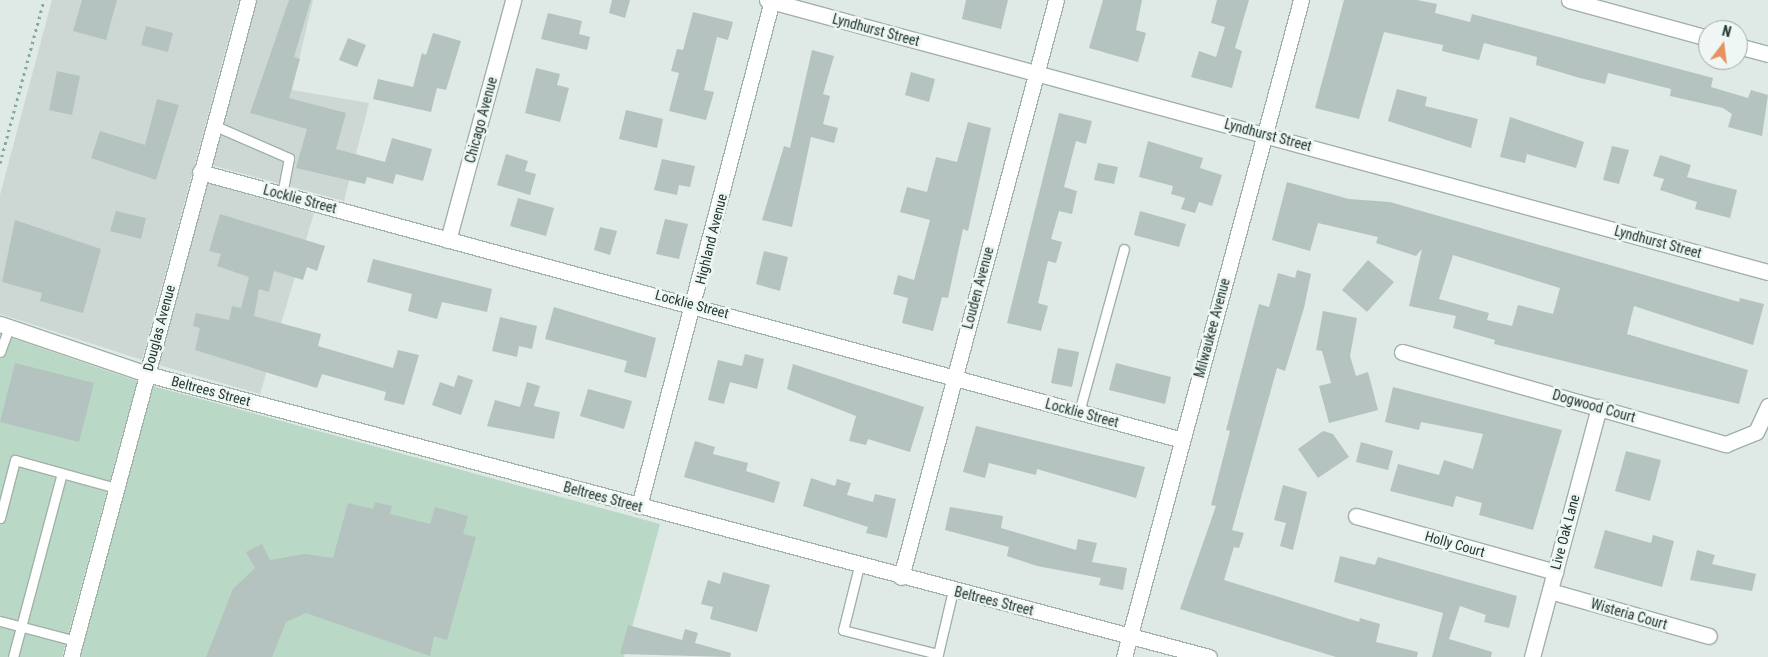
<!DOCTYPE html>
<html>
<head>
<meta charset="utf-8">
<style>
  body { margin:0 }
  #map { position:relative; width:1768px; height:657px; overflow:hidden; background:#dfe9e5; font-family:"Roboto Condensed",sans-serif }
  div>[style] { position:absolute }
  .built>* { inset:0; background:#cdd8d4 }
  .green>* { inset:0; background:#b9d8c5 }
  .building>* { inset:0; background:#b4c3bf }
  .path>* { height:3px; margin-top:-1.5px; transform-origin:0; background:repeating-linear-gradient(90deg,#82aaa2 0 2.5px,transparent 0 6.5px) }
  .roads { filter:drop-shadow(1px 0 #a2b0ac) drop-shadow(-1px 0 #a2b0ac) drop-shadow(0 1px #a2b0ac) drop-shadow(0 -1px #a2b0ac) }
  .lane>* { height:9px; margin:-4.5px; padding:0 4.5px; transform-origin:4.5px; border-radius:4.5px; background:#fff }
  .street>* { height:15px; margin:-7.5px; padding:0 7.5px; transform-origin:7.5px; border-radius:7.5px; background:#fff }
  .secondary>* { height:15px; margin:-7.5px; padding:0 7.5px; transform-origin:7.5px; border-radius:7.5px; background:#fff }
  span { translate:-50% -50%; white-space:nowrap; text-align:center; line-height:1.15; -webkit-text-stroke:5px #eff6f3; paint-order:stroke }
  .street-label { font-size:14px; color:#213734 }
  .north { position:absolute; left:1698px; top:20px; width:50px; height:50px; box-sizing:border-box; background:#eff6f3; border:1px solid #9daaa7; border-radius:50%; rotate:15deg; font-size:14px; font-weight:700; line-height:20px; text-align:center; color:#213734 }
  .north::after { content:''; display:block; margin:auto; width:18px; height:22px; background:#e59260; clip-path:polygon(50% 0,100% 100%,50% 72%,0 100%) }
</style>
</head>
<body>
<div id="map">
  <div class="built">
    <div style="clip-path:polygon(52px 0,239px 0,142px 360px,0 314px,0 195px)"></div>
    <div style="clip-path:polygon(257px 0,313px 0,292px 90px,369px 103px,344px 201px,211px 165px)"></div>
    <div style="clip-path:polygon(206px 183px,314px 213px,260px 394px,159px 365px)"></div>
  </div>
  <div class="green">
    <div style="clip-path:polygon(0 334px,137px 381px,62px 657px,0 657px)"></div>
    <div style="clip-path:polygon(153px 386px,660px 524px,624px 657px,80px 657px)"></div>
  </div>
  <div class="building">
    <div style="clip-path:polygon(82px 0,117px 0,106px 40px,73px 31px)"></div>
    <div style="clip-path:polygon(289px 0,311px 0,294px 57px,300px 59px,289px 98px,346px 113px,336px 149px,385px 162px,392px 138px,432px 149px,423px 181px,396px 174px,393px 184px,367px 177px,365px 184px,296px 168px,307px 129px,250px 113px)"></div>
    <div style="clip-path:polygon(612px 0,630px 0,625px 18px,609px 13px)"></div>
    <div style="clip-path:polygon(966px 0,1008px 0,1001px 29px,962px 19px)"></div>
    <div style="clip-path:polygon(1103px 0,1142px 0,1136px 30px,1146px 33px,1138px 62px,1089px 48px)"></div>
    <div style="clip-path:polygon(1217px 0,1249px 0,1235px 48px,1242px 51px,1232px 88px,1191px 77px,1199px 51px,1216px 57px,1225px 27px,1211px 23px)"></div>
    <div style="clip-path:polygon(1344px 0,1417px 0,1437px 4px,1435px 13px,1470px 22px,1472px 14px,1713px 78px,1711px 87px,1748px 98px,1751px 90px,1768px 95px,1762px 136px,1728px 127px,1732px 114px,1723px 108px,1670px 96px,1671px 89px,1608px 73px,1605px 84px,1580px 78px,1536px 65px,1537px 57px,1484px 43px,1479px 60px,1442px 51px,1443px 45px,1384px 32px,1359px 119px,1315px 108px)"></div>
    <div style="clip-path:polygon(693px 12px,733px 22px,728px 40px,717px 37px,704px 90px,714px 92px,706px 120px,669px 111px,679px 73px,671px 71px,677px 49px,683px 50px)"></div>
    <div style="clip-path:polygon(548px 13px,582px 21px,579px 34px,590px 37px,587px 50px,541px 39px)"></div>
    <div style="clip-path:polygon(146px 26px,173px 33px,168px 52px,141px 45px)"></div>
    <div style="clip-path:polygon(433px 33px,461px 41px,446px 90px,437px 88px,431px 112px,373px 99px,378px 79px,413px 87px,422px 53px,426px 55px)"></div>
    <div style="clip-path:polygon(348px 38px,366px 45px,357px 67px,339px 60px)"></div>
    <div style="clip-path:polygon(812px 50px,834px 56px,823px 94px,830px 96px,823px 124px,838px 128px,834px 143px,811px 137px,792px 227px,762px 220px,784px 146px,790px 148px)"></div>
    <div style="clip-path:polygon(536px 68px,560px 74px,557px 85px,569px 88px,560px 122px,525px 113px)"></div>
    <div style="clip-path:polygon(57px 71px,80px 76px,72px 115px,49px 110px)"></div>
    <div style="clip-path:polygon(911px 72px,935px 79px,929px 102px,905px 95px)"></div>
    <div style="clip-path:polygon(1397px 89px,1427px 97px,1425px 106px,1478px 119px,1471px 148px,1388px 121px)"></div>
    <div style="clip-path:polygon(157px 99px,179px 105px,156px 180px,91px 158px,100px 131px,145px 145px)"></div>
    <div style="clip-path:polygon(626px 110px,663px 119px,657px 148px,619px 139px)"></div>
    <div style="clip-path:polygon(1059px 113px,1092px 121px,1086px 144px,1076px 141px,1064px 187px,1077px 191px,1072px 214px,1059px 211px,1051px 239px,1062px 242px,1056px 263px,1048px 261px,1038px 303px,1048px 306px,1041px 331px,1007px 323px)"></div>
    <div style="clip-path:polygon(1510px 117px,1584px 142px,1576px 168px,1527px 154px,1525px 163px,1500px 157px)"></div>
    <div style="clip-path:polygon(968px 122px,991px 128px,968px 231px,963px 229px,948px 298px,942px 297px,933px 331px,902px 323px,908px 298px,893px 294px,898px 275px,914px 280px,930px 220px,900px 212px,907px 187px,927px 192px,936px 157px,957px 162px)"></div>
    <div style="clip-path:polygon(1148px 141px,1203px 158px,1200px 168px,1222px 175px,1212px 206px,1199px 202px,1195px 213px,1181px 209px,1185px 198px,1171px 194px,1173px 186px,1139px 177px)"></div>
    <div style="clip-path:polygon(1612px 146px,1629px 150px,1619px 184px,1603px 180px)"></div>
    <div style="clip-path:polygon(506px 154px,528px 161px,525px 171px,536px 174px,530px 195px,497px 185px)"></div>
    <div style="clip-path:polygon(1660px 155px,1691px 165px,1687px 177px,1737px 190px,1730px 218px,1695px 209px,1697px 202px,1660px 190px,1664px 179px,1653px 176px)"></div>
    <div style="clip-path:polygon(662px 159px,695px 166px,690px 187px,679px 185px,677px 195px,654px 190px)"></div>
    <div style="clip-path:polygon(1098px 163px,1118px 167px,1114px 184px,1094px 180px)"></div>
    <div style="clip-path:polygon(evenodd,1287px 182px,1349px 199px,1390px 202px,1739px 302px,1740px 298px,1764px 304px,1753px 345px,1634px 306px,1627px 334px,1748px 370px,1739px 404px,1494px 344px,1495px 340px,1453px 328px,1456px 316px,1409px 306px,1422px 249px,1416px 256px,1376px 243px,1378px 237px,1318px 223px,1310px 251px,1272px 240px,1287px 182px,1453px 255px,1560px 288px,1553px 314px,1518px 305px,1512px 326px,1487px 320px,1489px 313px,1439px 299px,1453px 255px)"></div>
    <div style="clip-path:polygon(518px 198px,554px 208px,546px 236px,510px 226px)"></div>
    <div style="clip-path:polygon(116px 211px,146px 218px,141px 239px,110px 231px)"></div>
    <div style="clip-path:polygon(1140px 211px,1186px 224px,1179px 247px,1134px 235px)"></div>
    <div style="clip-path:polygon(220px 214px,325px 246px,317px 271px,307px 267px,303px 280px,274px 271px,269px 292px,259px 289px,254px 316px,321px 334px,318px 346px,393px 368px,398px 350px,419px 355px,404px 405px,384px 400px,386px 392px,322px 374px,317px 388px,195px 350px,200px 328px,193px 326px,196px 313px,229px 320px,232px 306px,241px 308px,249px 277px,217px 266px,221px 254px,209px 251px)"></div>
    <div style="clip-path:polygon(665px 219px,688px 224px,679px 259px,656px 254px)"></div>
    <div style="clip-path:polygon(15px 220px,101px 249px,83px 313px,40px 301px,42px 293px,2px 282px)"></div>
    <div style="clip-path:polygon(600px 227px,617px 231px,610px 255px,594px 250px)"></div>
    <div style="clip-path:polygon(764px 251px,788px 257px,780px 291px,756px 284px)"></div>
    <div style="clip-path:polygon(373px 259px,492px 289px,487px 312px,442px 302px,437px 319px,408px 311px,412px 294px,367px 282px)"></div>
    <div style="clip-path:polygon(1368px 260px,1394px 282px,1367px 312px,1342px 290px)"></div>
    <div style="clip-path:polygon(1297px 270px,1311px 274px,1304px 308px,1285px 371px,1277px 368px,1232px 530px,1244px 533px,1239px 548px,1234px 547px,1224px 580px,1359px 622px,1360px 618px,1380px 624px,1376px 642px,1418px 652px,1417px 657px,1336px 657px,1180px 609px,1216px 506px,1211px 505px,1230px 431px,1226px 430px,1259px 304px,1269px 307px,1278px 273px,1295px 278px)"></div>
    <div style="clip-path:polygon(554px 307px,656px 338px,646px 378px,624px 372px,627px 361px,545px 339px)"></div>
    <div style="clip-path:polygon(1323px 311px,1357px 318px,1350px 356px,1356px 376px,1368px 372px,1378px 410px,1329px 423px,1319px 386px,1331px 383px,1322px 351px,1316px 350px)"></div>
    <div style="clip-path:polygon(500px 317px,537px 326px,532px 349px,519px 346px,517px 357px,492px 351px)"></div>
    <div style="clip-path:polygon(1058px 348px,1079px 352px,1072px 387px,1051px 383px)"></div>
    <div style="clip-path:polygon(745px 354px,764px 359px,757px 389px,730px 382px,724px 404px,708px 400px,718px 360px,742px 366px)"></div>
    <div style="clip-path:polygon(15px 363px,94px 383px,79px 442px,0 422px)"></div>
    <div style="clip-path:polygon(1116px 363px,1171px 377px,1165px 404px,1109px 390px)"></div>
    <div style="clip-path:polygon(793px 364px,924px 407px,910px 452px,868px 439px,866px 445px,849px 441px,856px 416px,787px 389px)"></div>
    <div style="clip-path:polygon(458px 375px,473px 380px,461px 415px,432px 405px,440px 382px,454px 387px)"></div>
    <div style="clip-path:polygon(527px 382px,540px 386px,534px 406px,560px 412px,554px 439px,487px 426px,495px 400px,520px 407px)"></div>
    <div style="clip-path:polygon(1393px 387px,1562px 430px,1533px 530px,1479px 515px,1482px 503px,1456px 496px,1453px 507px,1390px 491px,1398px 464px,1439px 475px,1444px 460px,1473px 469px,1483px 434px,1421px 422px,1419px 430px,1385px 422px)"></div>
    <div style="clip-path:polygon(588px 389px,632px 401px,624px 429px,580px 416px)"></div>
    <div style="clip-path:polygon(976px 426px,1145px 467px,1136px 498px,1037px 469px,1036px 475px,989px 463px,985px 478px,963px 472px)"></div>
    <div style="clip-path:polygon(1323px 431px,1333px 434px,1349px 457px,1318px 478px,1298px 449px)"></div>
    <div style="clip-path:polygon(695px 441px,715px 447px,713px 454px,748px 463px,746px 471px,780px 482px,774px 503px,684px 477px)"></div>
    <div style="clip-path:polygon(1361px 442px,1393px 451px,1388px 470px,1356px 462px)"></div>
    <div style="clip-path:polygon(1626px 451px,1661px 460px,1650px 501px,1615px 491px)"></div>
    <div style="clip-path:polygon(811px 478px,835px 486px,837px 479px,851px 483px,847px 495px,873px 502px,875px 494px,896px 499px,887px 538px,866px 533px,868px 527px,803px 506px)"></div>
    <div style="clip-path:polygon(1283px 485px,1307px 492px,1293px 550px,1280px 546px,1286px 523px,1274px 520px)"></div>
    <div style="clip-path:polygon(375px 502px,392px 506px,390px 514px,430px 524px,435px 507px,468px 516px,463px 534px,476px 537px,447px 640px,434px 636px,430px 656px,306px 613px,286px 622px,272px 657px,206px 657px,233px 589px,255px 568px,246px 552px,262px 544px,270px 560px,305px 554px,333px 558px,348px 503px,373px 509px)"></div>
    <div style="clip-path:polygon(950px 507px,1003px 516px,1001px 528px,1076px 550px,1078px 539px,1097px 543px,1092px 562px,1127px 568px,1123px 590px,1099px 585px,1101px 578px,1037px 566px,1007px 556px,1009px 547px,945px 530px)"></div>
    <div style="clip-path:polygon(1605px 530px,1651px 543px,1653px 535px,1674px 541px,1662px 587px,1594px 568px)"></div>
    <div style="clip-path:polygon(1697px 550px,1715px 555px,1712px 564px,1756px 574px,1752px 591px,1690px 580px)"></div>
    <div style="clip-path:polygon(1340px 556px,1375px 565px,1378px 557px,1517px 596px,1509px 628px,1484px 622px,1486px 615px,1460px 606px,1449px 639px,1492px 652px,1491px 657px,1432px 657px,1443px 613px,1334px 582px)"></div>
    <div style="clip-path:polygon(723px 572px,770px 585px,757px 632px,710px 619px,713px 607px,701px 604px,708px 580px,720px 584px)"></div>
    <div style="clip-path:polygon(628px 625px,682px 640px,685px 629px,698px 633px,695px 643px,731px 653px,730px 657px,620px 654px)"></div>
  </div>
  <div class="path">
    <div style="left:0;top:163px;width:169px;rotate:-74.9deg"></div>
  </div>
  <div class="roads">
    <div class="lane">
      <div style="left:213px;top:125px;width:83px;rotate:23.5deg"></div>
      <div style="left:289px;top:158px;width:37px;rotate:101deg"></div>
      <div style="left:0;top:352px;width:27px;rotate:-70deg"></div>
      <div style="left:1079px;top:412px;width:169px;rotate:-74.6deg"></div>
      <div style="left:0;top:518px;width:60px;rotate:-75.5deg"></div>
      <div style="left:15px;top:460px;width:105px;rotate:15.5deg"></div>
      <div style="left:859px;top:566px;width:66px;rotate:104deg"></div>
      <div style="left:843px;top:630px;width:98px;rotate:14.2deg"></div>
      <div style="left:938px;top:654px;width:66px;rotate:-76.8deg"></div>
      <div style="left:0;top:621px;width:79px;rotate:14.7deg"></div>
      <div style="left:13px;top:657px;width:190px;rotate:-75.1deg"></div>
    </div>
    <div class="street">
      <div style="left:767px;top:0;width:1037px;rotate:15.2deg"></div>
      <div style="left:1569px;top:0;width:144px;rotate:15.3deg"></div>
      <div style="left:1738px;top:46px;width:31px;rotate:15deg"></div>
      <div style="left:200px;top:172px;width:1018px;rotate:15.26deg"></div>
      <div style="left:448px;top:240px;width:249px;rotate:-74.8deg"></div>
      <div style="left:1402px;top:352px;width:337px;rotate:15.9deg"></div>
      <div style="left:1726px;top:444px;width:32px;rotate:-22deg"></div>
      <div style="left:1756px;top:432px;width:29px;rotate:-65deg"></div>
      <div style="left:639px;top:506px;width:523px;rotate:-75.27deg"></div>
      <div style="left:1356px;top:516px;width:207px;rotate:15.7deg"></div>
      <div style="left:901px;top:577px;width:597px;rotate:-74.96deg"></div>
      <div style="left:1550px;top:591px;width:165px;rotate:15.8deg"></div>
      <div style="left:1532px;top:657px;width:259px;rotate:-75deg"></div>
    </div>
    <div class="secondary">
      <div style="left:0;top:324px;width:155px;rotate:18.8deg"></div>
      <div style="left:147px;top:374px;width:1099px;rotate:14.92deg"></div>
      <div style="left:71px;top:657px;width:680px;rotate:-74.92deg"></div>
      <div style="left:1124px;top:657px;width:680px;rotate:-74.92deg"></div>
    </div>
  </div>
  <div class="street-label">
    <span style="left:876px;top:30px;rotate:15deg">Lyndhurst Street</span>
    <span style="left:481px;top:120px;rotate:-75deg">Chicago Avenue</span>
    <span style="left:1268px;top:135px;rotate:15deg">Lyndhurst Street</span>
    <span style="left:300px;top:199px;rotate:15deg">Locklie Street</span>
    <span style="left:711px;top:239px;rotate:-76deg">Highland Avenue</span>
    <span style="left:1658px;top:242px;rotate:15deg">Lyndhurst Street</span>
    <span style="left:978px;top:288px;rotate:-75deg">Louden Avenue</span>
    <span style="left:692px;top:304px;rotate:15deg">Locklie Street</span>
    <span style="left:159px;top:328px;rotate:-75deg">Douglas Avenue</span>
    <span style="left:1212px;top:328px;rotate:-75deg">Milwaukee Avenue</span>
    <span style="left:211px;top:391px;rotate:15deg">Beltrees Street</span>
    <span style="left:1594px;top:406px;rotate:16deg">Dogwood Court</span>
    <span style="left:1082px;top:413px;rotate:15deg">Locklie Street</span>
    <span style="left:603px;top:497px;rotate:15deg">Beltrees Street</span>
    <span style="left:1565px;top:532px;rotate:-75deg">Live Oak Lane</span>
    <span style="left:1455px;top:544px;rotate:16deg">Holly Court</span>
    <span style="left:994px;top:601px;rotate:14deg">Beltrees Street</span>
    <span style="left:1629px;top:614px;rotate:16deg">Wisteria Court</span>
  </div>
  <div class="north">N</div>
</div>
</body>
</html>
